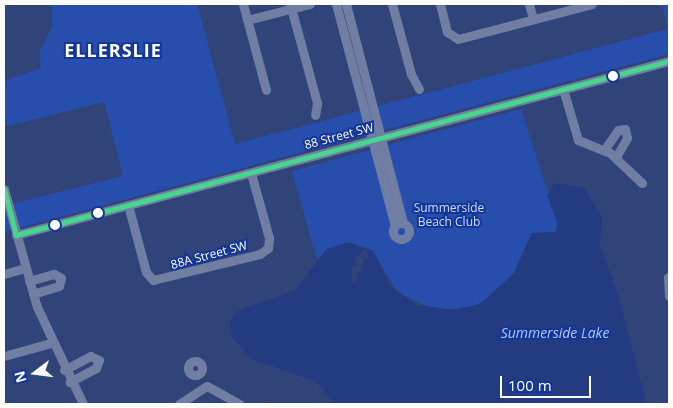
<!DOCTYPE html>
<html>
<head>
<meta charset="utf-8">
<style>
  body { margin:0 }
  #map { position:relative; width:673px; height:408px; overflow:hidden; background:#314479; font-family:"Open Sans",sans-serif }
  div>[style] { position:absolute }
  .green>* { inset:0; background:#284ead }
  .water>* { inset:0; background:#223b81 }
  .pier>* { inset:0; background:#314479 }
  .minor>* { height:9px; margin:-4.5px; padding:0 4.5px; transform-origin:4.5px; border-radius:4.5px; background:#707ea4 }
  .minor>.ring { margin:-4.5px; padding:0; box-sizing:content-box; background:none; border:9px solid #707ea4; border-radius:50% }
  .bus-1>* { height:5px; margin:-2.5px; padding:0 2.5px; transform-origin:2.5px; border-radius:2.5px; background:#46d78d }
  .dots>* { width:14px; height:14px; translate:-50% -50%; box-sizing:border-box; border:2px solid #143796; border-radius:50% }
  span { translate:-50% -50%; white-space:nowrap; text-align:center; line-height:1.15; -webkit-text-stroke:4px #143796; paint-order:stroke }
  .street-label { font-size:12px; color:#fff }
  .park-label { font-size:12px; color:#ccdafd }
  .water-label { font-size:14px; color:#b1c6f9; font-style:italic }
  .district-label { font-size:18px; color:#fff; font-weight:700; letter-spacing:1px }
  .frame { position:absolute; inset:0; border:5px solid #fff; pointer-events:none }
  .north { position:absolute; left:10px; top:348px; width:50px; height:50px; -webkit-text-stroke:4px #143796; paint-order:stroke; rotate:255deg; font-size:14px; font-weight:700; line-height:20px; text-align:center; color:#fff }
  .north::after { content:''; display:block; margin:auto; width:18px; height:22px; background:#fff; clip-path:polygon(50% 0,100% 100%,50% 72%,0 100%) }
  .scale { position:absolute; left:500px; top:376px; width:91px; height:22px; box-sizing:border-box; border:2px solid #fff; border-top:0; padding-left:6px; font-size:15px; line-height:18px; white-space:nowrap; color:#fff; -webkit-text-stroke:4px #143796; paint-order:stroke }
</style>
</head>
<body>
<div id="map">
  <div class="green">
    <div style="clip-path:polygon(52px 4px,197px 4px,235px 144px,668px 29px,662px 4px,669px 4px,669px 54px,4px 232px,4px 206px,123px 176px,104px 102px,4px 127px,4px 81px,41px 68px,39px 53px,52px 27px)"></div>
    <div style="clip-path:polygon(521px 109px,558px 225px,555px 232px,530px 237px,514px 273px,491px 299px,469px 307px,436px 310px,398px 293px,373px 251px,327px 249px,317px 260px,292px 171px)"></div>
  </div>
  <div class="water">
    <div style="clip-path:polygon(555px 183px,584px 188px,602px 216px,600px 246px,616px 288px,647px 404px,334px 404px,316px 381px,251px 359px,232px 337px,230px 324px,235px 312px,295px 290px,327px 249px,348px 242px,373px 251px,391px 286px,417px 305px,454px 310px,480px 304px,514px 273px,532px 233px,555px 232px,558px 225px,547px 195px)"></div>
  </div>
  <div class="pier">
    <div style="clip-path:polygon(367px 247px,368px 260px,364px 259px,361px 272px,357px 271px,359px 280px,352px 282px,352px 266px,356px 266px,355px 259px)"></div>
  </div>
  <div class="minor">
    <div style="left:243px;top:4px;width:89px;rotate:75deg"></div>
    <div style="left:290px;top:4px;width:103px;rotate:74.7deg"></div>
    <div style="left:317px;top:103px;width:12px;rotate:99deg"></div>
    <div style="left:336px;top:4px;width:229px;rotate:75.1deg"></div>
    <div style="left:346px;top:4px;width:226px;rotate:75.4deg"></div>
    <div style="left:392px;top:4px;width:73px;rotate:74.8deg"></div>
    <div style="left:411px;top:74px;width:17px;rotate:62deg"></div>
    <div style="left:440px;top:4px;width:29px;rotate:76deg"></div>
    <div style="left:447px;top:32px;width:13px;rotate:32deg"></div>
    <div style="left:458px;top:39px;width:138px;rotate:-14.6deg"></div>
    <div style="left:529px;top:4px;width:16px;rotate:75deg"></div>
    <div style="left:247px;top:20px;width:65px;rotate:-14.3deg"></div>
    <div style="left:563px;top:89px;width:53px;rotate:73.6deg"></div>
    <div style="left:578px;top:140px;width:35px;rotate:22deg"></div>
    <div style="left:610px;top:153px;width:44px;rotate:43.2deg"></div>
    <div style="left:604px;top:150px;width:24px;rotate:-55deg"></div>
    <div style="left:618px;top:130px;width:7px;rotate:-8deg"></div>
    <div style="left:625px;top:129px;width:9px;rotate:77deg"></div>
    <div style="left:627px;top:138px;width:22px;rotate:120deg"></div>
    <div style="left:4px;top:189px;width:123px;rotate:74.4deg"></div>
    <div style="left:37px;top:307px;width:107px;rotate:64.6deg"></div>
    <div style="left:128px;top:205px;width:69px;rotate:75deg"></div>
    <div style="left:146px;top:272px;width:11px;rotate:49deg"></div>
    <div style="left:153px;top:280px;width:110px;rotate:-13.7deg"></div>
    <div style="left:260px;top:254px;width:10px;rotate:-37deg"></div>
    <div style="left:268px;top:248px;width:10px;rotate:-84deg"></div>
    <div style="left:269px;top:238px;width:67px;rotate:-105.5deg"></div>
    <div class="ring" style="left:393px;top:223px;width:7px;height:7px"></div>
    <div style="left:16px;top:235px;width:676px;rotate:-14.92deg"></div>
    <div style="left:4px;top:274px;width:22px;rotate:-16deg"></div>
    <div style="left:668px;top:277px;width:19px;rotate:87deg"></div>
    <div style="left:29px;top:281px;width:26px;rotate:-16deg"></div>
    <div style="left:54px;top:274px;width:8px;rotate:30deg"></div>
    <div style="left:61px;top:278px;width:8px;rotate:104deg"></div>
    <div style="left:59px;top:286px;width:27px;rotate:163deg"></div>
    <div style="left:4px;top:356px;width:49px;rotate:-15.5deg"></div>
    <div class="ring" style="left:188px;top:361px;width:5px;height:5px"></div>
    <div style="left:64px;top:370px;width:30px;rotate:-28deg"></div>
    <div style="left:90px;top:356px;width:10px;rotate:24deg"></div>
    <div style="left:99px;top:360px;width:9px;rotate:111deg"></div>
    <div style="left:96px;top:368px;width:30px;rotate:152deg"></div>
    <div style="left:179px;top:404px;width:33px;rotate:-33deg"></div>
    <div style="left:207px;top:386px;width:37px;rotate:29deg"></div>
  </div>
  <div class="bus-1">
    <div style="left:4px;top:189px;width:48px;rotate:75.4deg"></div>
    <div style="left:16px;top:235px;width:676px;rotate:-14.92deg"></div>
  </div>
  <div class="dots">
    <div style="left:613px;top:76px;background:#fff"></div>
    <div style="left:98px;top:213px;background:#fff"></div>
    <div style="left:55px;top:225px;background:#fff"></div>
  </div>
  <div class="street-label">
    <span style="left:339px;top:136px;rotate:-15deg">88 Street SW</span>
    <span style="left:209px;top:255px;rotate:-15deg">88A Street SW</span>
  </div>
  <div class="park-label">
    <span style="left:449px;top:215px">Summerside<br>Beach Club</span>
  </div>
  <div class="water-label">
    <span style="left:555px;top:333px">Summerside Lake</span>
  </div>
  <div class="district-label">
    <span style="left:113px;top:50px">ELLERSLIE</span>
  </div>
  <div class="frame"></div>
  <div class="north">N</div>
  <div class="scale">100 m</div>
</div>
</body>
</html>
